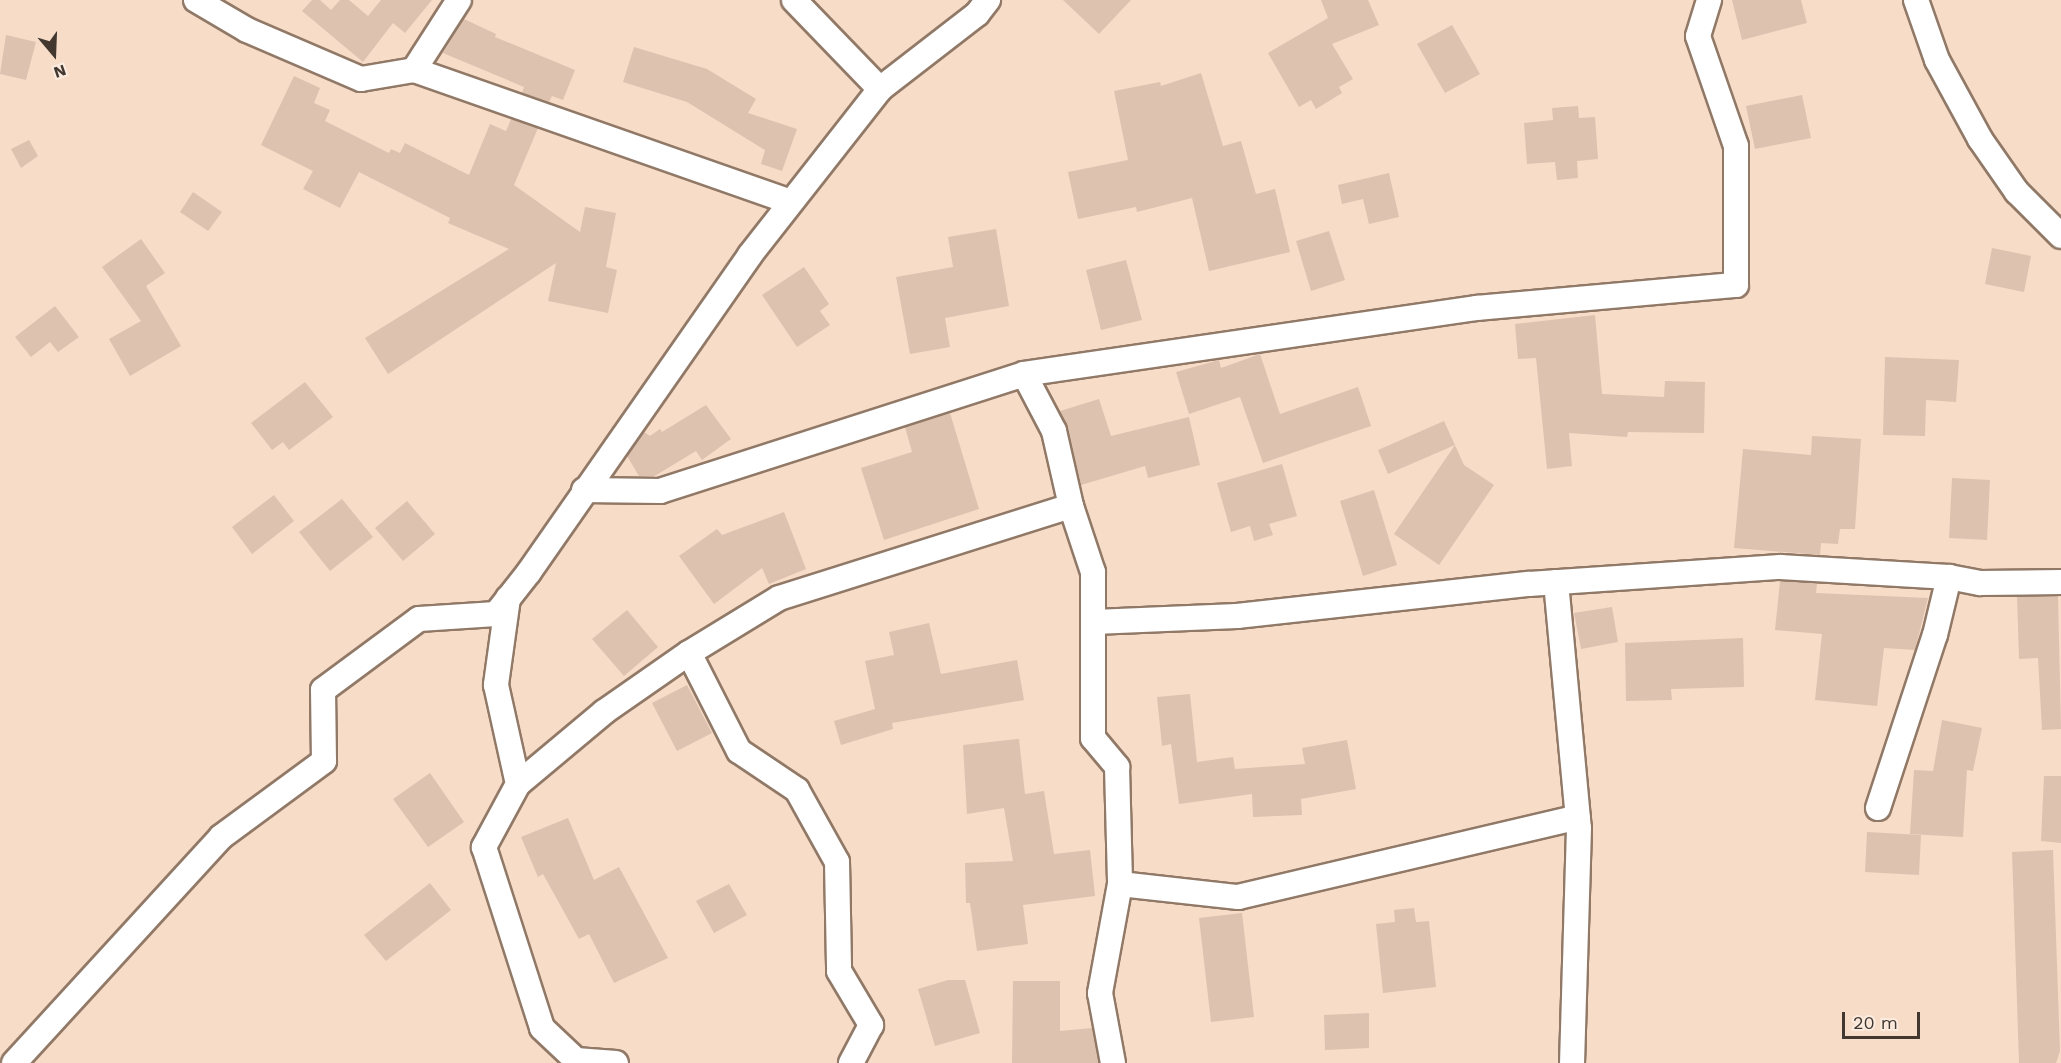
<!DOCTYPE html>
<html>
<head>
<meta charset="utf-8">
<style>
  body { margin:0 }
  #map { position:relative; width:2061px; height:1063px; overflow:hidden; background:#f7dcc8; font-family:"Work Sans",sans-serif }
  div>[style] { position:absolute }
  .building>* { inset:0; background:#dec2b0 }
  .roads { filter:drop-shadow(2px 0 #917967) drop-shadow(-2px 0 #917967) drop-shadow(0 2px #917967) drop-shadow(0 -2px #917967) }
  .street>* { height:24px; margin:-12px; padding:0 12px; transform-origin:12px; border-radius:12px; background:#fff }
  span { translate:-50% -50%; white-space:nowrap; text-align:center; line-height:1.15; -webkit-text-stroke:5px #fcece0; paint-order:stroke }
  .north { position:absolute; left:24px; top:24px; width:60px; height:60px; -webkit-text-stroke:4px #fcece0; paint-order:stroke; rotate:161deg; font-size:16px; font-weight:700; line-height:24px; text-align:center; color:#423830 }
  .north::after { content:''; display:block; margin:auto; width:21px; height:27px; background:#423830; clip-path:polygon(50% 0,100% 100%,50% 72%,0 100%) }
  .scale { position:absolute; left:1842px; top:1012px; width:78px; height:27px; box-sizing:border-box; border:3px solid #423830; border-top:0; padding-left:8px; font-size:18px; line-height:21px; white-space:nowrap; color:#423830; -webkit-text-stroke:4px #fcece0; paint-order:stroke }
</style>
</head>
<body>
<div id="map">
  <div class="building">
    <div style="clip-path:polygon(312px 0,320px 0,331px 10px,340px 0,349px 0,368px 16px,381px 0,432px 0,405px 33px,393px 23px,363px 62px,302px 11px)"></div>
    <div style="clip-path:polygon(1063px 0,1131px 0,1099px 34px)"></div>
    <div style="clip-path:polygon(1321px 0,1368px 0,1379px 25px,1332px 44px,1353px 79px,1339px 87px,1342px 93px,1316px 109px,1311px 100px,1299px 107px,1268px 53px,1328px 18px)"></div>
    <div style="clip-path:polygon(1732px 0,1801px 0,1807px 23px,1742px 40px)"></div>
    <div style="clip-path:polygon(464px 19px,496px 34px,495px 37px,575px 70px,563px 100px,552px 96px,549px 102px,522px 93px,524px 87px,443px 53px)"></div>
    <div style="clip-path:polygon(1452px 25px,1480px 74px,1445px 93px,1417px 44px)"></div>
    <div style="clip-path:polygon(6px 35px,36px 42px,26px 80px,0 74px)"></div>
    <div style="clip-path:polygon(634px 47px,707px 69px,756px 99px,748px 113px,797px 129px,782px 171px,761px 164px,765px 150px,687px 102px,623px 82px)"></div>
    <div style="clip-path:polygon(1201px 73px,1223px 146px,1241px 141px,1256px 194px,1275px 189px,1290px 252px,1209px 271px,1192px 198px,1137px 212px,1136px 207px,1078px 219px,1068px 172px,1128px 160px,1114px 91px,1160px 82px,1161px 86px)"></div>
    <div style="clip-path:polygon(294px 76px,320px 88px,314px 103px,330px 110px,325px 121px,389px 153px,391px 149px,400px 153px,405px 143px,469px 175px,490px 124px,506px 131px,511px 119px,538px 128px,514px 185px,580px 232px,585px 207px,616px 213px,606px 267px,617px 270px,608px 313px,548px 301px,556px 263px,388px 374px,365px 338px,509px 249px,448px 223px,450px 218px,359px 172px,340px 208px,303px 189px,313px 171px,261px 145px)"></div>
    <div style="clip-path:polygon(1802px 95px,1811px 138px,1755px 149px,1746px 106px)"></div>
    <div style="clip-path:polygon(1578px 106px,1579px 118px,1595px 117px,1598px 159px,1577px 161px,1578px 178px,1557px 180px,1555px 162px,1527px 164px,1524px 123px,1553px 120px,1552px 108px)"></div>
    <div style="clip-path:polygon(29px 140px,38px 156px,21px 168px,11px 149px)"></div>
    <div style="clip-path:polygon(1389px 173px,1399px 217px,1369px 224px,1363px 199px,1342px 204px,1338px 185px)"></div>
    <div style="clip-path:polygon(193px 192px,222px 212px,208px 231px,180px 212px)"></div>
    <div style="clip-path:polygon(996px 229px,1009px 306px,945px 318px,950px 347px,910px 354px,896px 277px,953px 267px,948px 237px)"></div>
    <div style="clip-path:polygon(1329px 231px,1345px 280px,1311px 291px,1296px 241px)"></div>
    <div style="clip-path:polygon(141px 239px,165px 273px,146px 286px,181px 346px,130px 376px,109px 339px,141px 321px,102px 267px)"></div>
    <div style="clip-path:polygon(1992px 248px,2031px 256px,2024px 292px,1985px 284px)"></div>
    <div style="clip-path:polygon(1126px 260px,1142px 320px,1101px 330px,1086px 270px)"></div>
    <div style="clip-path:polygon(804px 267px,829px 304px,820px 311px,830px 325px,797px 347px,762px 295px)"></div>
    <div style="clip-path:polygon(55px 306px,79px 337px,58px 352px,50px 342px,31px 357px,15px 337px)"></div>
    <div style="clip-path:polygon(1595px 315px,1602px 394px,1664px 397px,1665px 381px,1705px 382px,1704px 433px,1628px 432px,1627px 437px,1569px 433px,1572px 466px,1547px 469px,1536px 358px,1518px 359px,1515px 324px)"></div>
    <div style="clip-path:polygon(1260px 354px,1280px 414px,1358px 387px,1371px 426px,1263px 463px,1240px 397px,1189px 414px,1176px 372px,1219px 360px,1221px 368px)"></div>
    <div style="clip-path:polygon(1885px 357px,1959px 360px,1956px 402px,1926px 400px,1925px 436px,1883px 435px)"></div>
    <div style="clip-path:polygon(305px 382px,333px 417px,289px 450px,283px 442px,272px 450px,251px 423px)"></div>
    <div style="clip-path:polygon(1099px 399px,1111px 436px,1189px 417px,1200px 465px,1148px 478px,1145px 466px,1081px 485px,1068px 428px,1060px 411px)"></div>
    <div style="clip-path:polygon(706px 405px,731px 439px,702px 460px,696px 451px,653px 477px,639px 476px,627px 456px,644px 432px,650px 436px,660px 429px,662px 432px)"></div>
    <div style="clip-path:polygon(950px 413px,979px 509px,884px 540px,861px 468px,912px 452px,905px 427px)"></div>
    <div style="clip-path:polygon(1444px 421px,1464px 465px,1494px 485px,1439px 565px,1394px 534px,1455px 445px,1388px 474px,1378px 450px)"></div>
    <div style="clip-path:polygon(1812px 436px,1861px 439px,1855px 529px,1840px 529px,1838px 544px,1821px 543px,1820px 555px,1734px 548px,1743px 449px,1811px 455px)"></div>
    <div style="clip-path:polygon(1282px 464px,1297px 516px,1269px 524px,1273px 535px,1254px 541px,1250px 526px,1231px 532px,1217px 483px)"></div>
    <div style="clip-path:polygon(1952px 478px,1990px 480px,1987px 540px,1949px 538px)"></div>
    <div style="clip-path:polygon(1374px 490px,1397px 565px,1363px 576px,1340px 501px)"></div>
    <div style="clip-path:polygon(274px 495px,294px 521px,252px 554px,232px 527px)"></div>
    <div style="clip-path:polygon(342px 499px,373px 537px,330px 571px,299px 532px)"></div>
    <div style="clip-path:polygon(407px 501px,435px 534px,403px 561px,375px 528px)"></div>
    <div style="clip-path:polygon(784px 512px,806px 569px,769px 584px,762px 568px,714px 604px,679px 556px,717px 529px,722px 535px)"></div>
    <div style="clip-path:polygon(1780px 581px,1817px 583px,1816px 593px,1928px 598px,1915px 650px,1884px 648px,1877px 706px,1815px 700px,1822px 634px,1775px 630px)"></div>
    <div style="clip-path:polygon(2058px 596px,2061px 729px,2042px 730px,2038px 658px,2019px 659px,2017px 597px)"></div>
    <div style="clip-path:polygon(1612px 607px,1618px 642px,1581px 649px,1574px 613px)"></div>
    <div style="clip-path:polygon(627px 610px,658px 647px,624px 676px,592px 639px)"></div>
    <div style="clip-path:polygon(929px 623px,941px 674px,1017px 660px,1024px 700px,892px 723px,893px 729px,841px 745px,834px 721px,875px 709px,865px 661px,894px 655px,889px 632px)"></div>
    <div style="clip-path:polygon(1743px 638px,1744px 687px,1671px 689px,1672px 700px,1626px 701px,1625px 643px)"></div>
    <div style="clip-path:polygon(687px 685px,712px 733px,677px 751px,652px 703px)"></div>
    <div style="clip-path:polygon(1190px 694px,1197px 762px,1233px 757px,1235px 769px,1305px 764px,1302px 748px,1347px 740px,1356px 789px,1301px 799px,1302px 815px,1253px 817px,1252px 794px,1179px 804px,1171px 744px,1162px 746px,1157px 697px)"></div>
    <div style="clip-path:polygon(1942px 720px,1982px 728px,1973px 771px,1967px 770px,1963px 837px,1910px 834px,1914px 770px,1933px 771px)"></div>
    <div style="clip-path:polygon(1019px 739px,1025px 794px,1044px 791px,1054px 854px,1090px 850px,1095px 896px,1023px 905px,1028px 944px,977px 951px,970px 903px,966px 903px,965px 863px,1013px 861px,1004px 808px,967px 814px,963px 745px)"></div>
    <div style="clip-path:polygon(430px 773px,464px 822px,428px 847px,393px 799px)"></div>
    <div style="clip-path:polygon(2044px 776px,2061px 776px,2061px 843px,2041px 841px)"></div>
    <div style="clip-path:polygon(568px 818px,594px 880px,619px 867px,668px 958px,614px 983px,589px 934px,579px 939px,543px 874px,538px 877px,521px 837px)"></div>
    <div style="clip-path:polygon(1867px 832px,1921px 835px,1919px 875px,1865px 872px)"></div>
    <div style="clip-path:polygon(2053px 850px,2060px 1051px,2056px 1063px,2019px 1063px,2012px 852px)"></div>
    <div style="clip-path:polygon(430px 883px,451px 910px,386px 961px,364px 935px)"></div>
    <div style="clip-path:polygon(729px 884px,747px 915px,714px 933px,696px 901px)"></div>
    <div style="clip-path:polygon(1414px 908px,1416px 922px,1429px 921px,1436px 987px,1383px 993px,1376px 924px,1395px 922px,1394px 910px)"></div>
    <div style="clip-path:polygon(1242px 913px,1254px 1017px,1211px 1022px,1199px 918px)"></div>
    <div style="clip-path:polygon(948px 980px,965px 980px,980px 1033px,935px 1046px,918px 989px)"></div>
    <div style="clip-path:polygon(1013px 981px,1060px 981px,1060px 1031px,1092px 1028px,1099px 1063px,1012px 1063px)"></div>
    <div style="clip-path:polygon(1369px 1013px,1369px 1048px,1325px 1050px,1324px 1015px)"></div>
  </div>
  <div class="roads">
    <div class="street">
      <div style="left:196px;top:0;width:59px;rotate:30.5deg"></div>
      <div style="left:247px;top:30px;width:124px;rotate:23.3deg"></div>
      <div style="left:361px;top:79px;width:54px;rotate:-9.6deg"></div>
      <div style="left:414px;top:70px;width:399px;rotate:19.3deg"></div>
      <div style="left:794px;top:0;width:124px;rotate:46deg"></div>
      <div style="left:1916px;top:0;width:64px;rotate:70.7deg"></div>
      <div style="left:1937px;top:60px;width:90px;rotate:61.4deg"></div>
      <div style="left:1980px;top:139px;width:65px;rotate:55.1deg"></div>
      <div style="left:2017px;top:192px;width:62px;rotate:45deg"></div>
      <div style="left:414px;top:70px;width:83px;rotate:-57.3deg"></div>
      <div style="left:1024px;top:374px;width:64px;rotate:62.2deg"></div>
      <div style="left:1054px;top:431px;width:77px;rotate:77.2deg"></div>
      <div style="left:1071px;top:506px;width:70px;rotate:71.6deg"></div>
      <div style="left:1093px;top:572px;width:166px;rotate:90deg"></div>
      <div style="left:1093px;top:738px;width:38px;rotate:50deg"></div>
      <div style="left:1117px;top:767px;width:117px;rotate:88.5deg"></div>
      <div style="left:1120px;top:884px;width:111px;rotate:100.4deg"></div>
      <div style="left:1100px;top:993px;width:71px;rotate:79.5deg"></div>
      <div style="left:584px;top:490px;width:76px;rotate:0.8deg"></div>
      <div style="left:660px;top:491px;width:382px;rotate:-17.8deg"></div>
      <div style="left:1024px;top:374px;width:458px;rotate:-8.3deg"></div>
      <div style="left:1477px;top:308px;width:260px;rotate:-5.1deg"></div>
      <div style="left:1736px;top:285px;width:139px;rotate:-90deg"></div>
      <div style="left:1736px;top:146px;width:116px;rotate:-109.1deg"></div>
      <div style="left:1698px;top:36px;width:38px;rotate:-73deg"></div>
      <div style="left:1556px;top:582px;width:247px;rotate:84.7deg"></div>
      <div style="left:1579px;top:828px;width:235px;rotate:91.7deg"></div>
      <div style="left:508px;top:598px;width:88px;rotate:97.9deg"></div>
      <div style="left:496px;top:685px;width:101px;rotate:77.5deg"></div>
      <div style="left:518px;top:784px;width:72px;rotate:118.4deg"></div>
      <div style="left:484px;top:847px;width:190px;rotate:72.2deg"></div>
      <div style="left:542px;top:1028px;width:47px;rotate:43.3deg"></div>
      <div style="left:576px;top:1060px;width:40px;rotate:4.3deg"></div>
      <div style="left:1094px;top:622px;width:143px;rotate:-2.4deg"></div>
      <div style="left:1237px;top:616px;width:294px;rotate:-6.3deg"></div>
      <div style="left:1529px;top:584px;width:252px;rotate:-3.9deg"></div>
      <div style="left:1780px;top:567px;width:169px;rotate:3.4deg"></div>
      <div style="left:1949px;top:577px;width:32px;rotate:11deg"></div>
      <div style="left:1980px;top:583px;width:81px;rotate:-0.7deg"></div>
      <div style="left:689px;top:653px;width:110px;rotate:63deg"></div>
      <div style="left:739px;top:751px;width:70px;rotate:33.9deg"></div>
      <div style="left:797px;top:790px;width:82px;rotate:60.9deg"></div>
      <div style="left:837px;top:862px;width:109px;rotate:88.9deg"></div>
      <div style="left:839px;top:971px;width:63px;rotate:59.3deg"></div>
      <div style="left:871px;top:1025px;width:43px;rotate:117.8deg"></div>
      <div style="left:518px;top:784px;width:112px;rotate:-39.9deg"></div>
      <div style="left:604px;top:712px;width:103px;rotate:-34.8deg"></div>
      <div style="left:689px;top:653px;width:105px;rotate:-31.4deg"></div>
      <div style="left:779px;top:598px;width:306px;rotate:-17.5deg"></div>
      <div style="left:1878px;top:808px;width:182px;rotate:-71.8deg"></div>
      <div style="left:1935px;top:635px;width:60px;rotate:-76.4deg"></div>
      <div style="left:1120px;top:884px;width:119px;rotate:6.3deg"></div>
      <div style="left:1238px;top:897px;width:349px;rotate:-13.2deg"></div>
      <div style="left:14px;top:1063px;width:306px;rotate:-47.5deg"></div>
      <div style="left:221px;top:837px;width:128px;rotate:-36.4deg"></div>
      <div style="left:324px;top:761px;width:71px;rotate:-90.8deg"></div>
      <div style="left:323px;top:690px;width:119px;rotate:-36.5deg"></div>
      <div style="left:419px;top:619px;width:77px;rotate:-3.7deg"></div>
      <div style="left:496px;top:614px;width:53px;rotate:-51.8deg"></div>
      <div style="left:529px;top:572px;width:386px;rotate:-55.1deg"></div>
      <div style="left:750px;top:255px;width:211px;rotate:-51.9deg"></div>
      <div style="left:880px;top:89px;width:123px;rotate:-37.7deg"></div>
      <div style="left:977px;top:14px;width:18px;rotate:-52deg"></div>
    </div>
  </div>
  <div class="north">N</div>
  <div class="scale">20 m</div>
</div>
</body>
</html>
